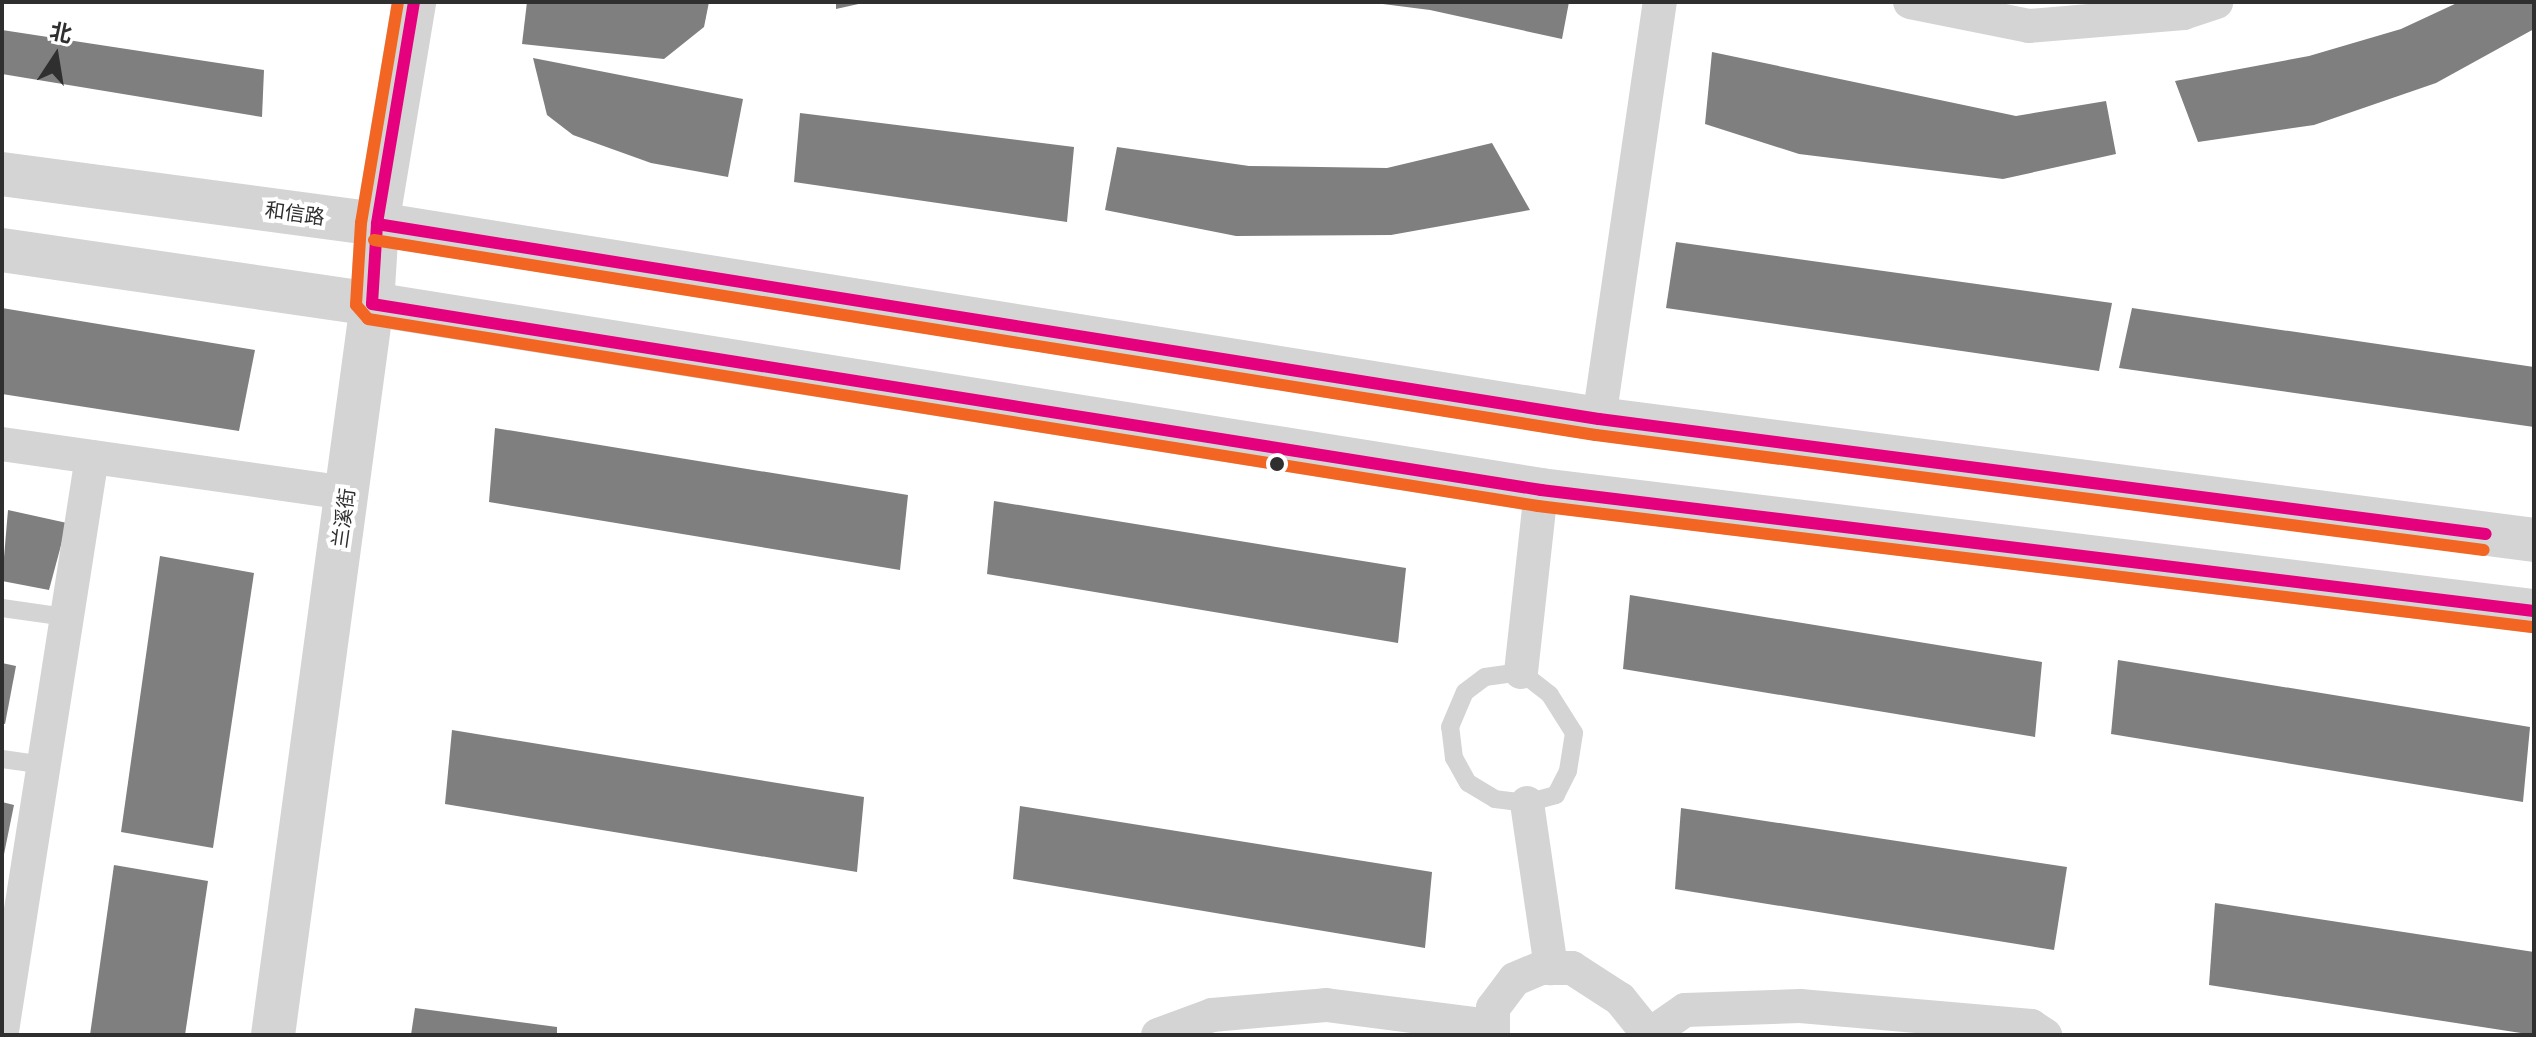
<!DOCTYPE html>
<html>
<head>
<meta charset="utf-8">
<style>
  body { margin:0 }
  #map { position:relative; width:2536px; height:1037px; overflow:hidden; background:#fff; font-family:Mulish,"Noto Sans SC",sans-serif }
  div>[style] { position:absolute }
  .building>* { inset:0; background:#7f7f7f }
  .service>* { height:18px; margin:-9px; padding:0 9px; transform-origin:9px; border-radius:9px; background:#d4d4d4 }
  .minor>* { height:34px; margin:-17px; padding:0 17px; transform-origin:17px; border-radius:17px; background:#d4d4d4 }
  .tertiary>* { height:44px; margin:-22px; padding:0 22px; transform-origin:22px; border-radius:22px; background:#d4d4d4 }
  .bus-1>* { height:12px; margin:-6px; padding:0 6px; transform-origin:6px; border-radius:6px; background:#e5007d }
  .bus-2>* { height:12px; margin:-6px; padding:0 6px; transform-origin:6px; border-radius:6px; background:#f26522 }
  .dots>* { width:22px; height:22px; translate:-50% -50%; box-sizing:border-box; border:4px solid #fff; border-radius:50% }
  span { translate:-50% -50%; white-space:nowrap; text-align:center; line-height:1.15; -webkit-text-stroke:8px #fff; paint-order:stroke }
  .street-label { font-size:20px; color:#2f2f2f }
  .frame { position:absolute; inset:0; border:4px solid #2f2f2f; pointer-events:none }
  .north { position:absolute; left:16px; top:16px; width:80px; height:80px; -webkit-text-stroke:6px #fff; paint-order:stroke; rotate:12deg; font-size:22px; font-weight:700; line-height:32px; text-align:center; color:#2f2f2f }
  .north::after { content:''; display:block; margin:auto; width:28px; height:36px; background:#2f2f2f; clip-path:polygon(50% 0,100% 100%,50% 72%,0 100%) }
</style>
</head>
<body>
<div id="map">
  <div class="building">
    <div style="clip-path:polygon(527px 2px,709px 2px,704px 27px,664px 59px,522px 44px)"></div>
    <div style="clip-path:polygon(836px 2px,863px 2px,863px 3px,836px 9px)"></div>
    <div style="clip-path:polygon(1367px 2px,1569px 2px,1562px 39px,1430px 10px)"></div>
    <div style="clip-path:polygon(2459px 2px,2534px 2px,2534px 29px,2436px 83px,2314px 125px,2198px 142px,2175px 81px,2309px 56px,2401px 29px)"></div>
    <div style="clip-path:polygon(2px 30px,264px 70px,262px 117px,2px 74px)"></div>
    <div style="clip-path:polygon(1712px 52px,2016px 116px,2106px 101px,2116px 154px,2003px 179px,1799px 154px,1705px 124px)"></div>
    <div style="clip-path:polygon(533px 58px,743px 99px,728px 177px,651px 163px,573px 135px,547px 115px)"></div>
    <div style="clip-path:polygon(800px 113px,1074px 147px,1067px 222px,794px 182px)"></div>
    <div style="clip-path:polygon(1492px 143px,1530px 210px,1391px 235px,1236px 236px,1105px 210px,1117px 147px,1249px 166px,1387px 168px)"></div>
    <div style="clip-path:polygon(1676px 242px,2112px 303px,2099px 371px,1666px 308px)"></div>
    <div style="clip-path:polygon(2px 308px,255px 350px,239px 431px,2px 394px)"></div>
    <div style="clip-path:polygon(2132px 308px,2534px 367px,2534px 427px,2119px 368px)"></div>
    <div style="clip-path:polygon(495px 428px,908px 495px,900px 570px,489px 502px)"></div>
    <div style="clip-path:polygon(994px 501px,1406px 568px,1398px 643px,987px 574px)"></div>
    <div style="clip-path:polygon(8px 510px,67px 523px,49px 590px,2px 581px)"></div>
    <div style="clip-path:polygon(160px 556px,254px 573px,213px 848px,121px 832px)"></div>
    <div style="clip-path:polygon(1630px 595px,2042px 662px,2035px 737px,1623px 669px)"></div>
    <div style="clip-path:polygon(2118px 660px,2530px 727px,2523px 802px,2111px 734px)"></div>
    <div style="clip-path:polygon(2px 663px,16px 666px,5px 724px,2px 723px)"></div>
    <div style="clip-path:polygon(452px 730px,864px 797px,857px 872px,445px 804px)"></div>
    <div style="clip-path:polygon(2px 802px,14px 805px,3px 859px,2px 859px)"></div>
    <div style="clip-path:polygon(1020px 806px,1432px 872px,1425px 948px,1013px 879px)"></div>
    <div style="clip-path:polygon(1681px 808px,2067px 867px,2054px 950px,1675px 889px)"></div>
    <div style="clip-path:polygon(114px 865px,208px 881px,185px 1035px,90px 1035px)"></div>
    <div style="clip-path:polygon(2215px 903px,2534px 952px,2534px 1035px,2209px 985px)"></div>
    <div style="clip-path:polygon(415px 1008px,557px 1027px,557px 1035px,411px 1035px)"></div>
  </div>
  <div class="service">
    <div style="left:2px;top:608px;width:65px;rotate:8deg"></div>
    <div style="left:1521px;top:672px;width:37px;rotate:38deg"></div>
    <div style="left:1550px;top:695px;width:45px;rotate:57.7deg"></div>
    <div style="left:1574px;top:733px;width:38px;rotate:99deg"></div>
    <div style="left:1568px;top:771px;width:27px;rotate:117deg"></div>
    <div style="left:1556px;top:795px;width:30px;rotate:165deg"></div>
    <div style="left:1527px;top:803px;width:32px;rotate:-173deg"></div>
    <div style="left:1495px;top:799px;width:31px;rotate:-149deg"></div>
    <div style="left:1468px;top:783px;width:29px;rotate:-119deg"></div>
    <div style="left:1454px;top:758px;width:31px;rotate:-97deg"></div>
    <div style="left:1450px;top:727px;width:38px;rotate:-67deg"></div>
    <div style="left:1465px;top:692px;width:25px;rotate:-37deg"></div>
    <div style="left:1485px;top:677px;width:36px;rotate:-8deg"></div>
    <div style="left:2px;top:759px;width:42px;rotate:8.1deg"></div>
  </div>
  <div class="minor">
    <div style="left:1910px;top:2px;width:121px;rotate:11.4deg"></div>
    <div style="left:2029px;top:26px;width:155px;rotate:-4.8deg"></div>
    <div style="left:2183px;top:13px;width:35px;rotate:-18deg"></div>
    <div style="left:1599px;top:419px;width:421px;rotate:-81.7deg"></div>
    <div style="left:2px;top:444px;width:347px;rotate:8.1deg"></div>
    <div style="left:1521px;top:672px;width:183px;rotate:-83.7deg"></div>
    <div style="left:1527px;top:803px;width:167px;rotate:81.7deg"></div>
    <div style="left:2px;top:1031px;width:581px;rotate:-81.09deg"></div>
    <div style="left:1158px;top:1035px;width:58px;rotate:-20.3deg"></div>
    <div style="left:1212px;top:1015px;width:114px;rotate:-5deg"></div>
    <div style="left:1326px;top:1005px;width:164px;rotate:7.3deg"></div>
    <div style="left:1493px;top:1035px;width:27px;rotate:-90deg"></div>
    <div style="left:1493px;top:1008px;width:36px;rotate:-53deg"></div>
    <div style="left:1515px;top:979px;width:28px;rotate:-23deg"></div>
    <div style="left:1541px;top:968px;width:31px"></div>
    <div style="left:1572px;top:968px;width:57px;rotate:32.9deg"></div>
    <div style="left:1620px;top:999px;width:46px;rotate:51.1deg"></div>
    <div style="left:1649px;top:1035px;width:44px;rotate:-34.8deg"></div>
    <div style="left:1685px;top:1010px;width:115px;rotate:-2deg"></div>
    <div style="left:1800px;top:1006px;width:232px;rotate:4.9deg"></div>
    <div style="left:2031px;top:1026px;width:17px;rotate:33deg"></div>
  </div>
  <div class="tertiary">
    <div style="left:2px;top:174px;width:378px;rotate:7.6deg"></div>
    <div style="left:377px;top:224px;width:1237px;rotate:9.07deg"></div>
    <div style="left:1599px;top:419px;width:943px;rotate:7.37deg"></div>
    <div style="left:2px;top:250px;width:374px;rotate:8.3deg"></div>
    <div style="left:372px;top:304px;width:1184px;rotate:9.04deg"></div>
    <div style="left:1541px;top:490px;width:1000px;rotate:6.95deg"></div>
    <div style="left:273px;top:1035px;width:738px;rotate:-82.29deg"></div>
    <div style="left:372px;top:304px;width:80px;rotate:-86.4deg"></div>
    <div style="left:377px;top:224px;width:225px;rotate:-80.5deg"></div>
  </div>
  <div class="bus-1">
    <div style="left:414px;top:2px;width:225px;rotate:99.5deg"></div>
    <div style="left:377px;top:224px;width:80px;rotate:93.6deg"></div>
    <div style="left:372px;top:304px;width:1184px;rotate:9.04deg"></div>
    <div style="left:1541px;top:490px;width:1000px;rotate:6.95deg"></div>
    <div style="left:377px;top:224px;width:1237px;rotate:9.07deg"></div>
    <div style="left:1599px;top:419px;width:894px;rotate:7.39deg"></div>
  </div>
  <div class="bus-2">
    <div style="left:398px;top:2px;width:224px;rotate:99.5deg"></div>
    <div style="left:361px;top:223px;width:82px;rotate:93.5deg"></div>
    <div style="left:356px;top:305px;width:18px;rotate:49deg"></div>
    <div style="left:368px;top:319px;width:1185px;rotate:9.08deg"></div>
    <div style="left:1538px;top:506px;width:1001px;rotate:6.94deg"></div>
    <div style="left:374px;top:240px;width:1237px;rotate:9.07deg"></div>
    <div style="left:1596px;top:435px;width:895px;rotate:7.38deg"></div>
  </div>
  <div class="dots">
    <div style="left:1277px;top:464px;background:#2f2f2f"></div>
  </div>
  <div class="street-label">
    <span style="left:295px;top:213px;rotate:8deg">和信路</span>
    <span style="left:343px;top:518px;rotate:-82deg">兰溪街</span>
  </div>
  <div class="frame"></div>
  <div class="north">北</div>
</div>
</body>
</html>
